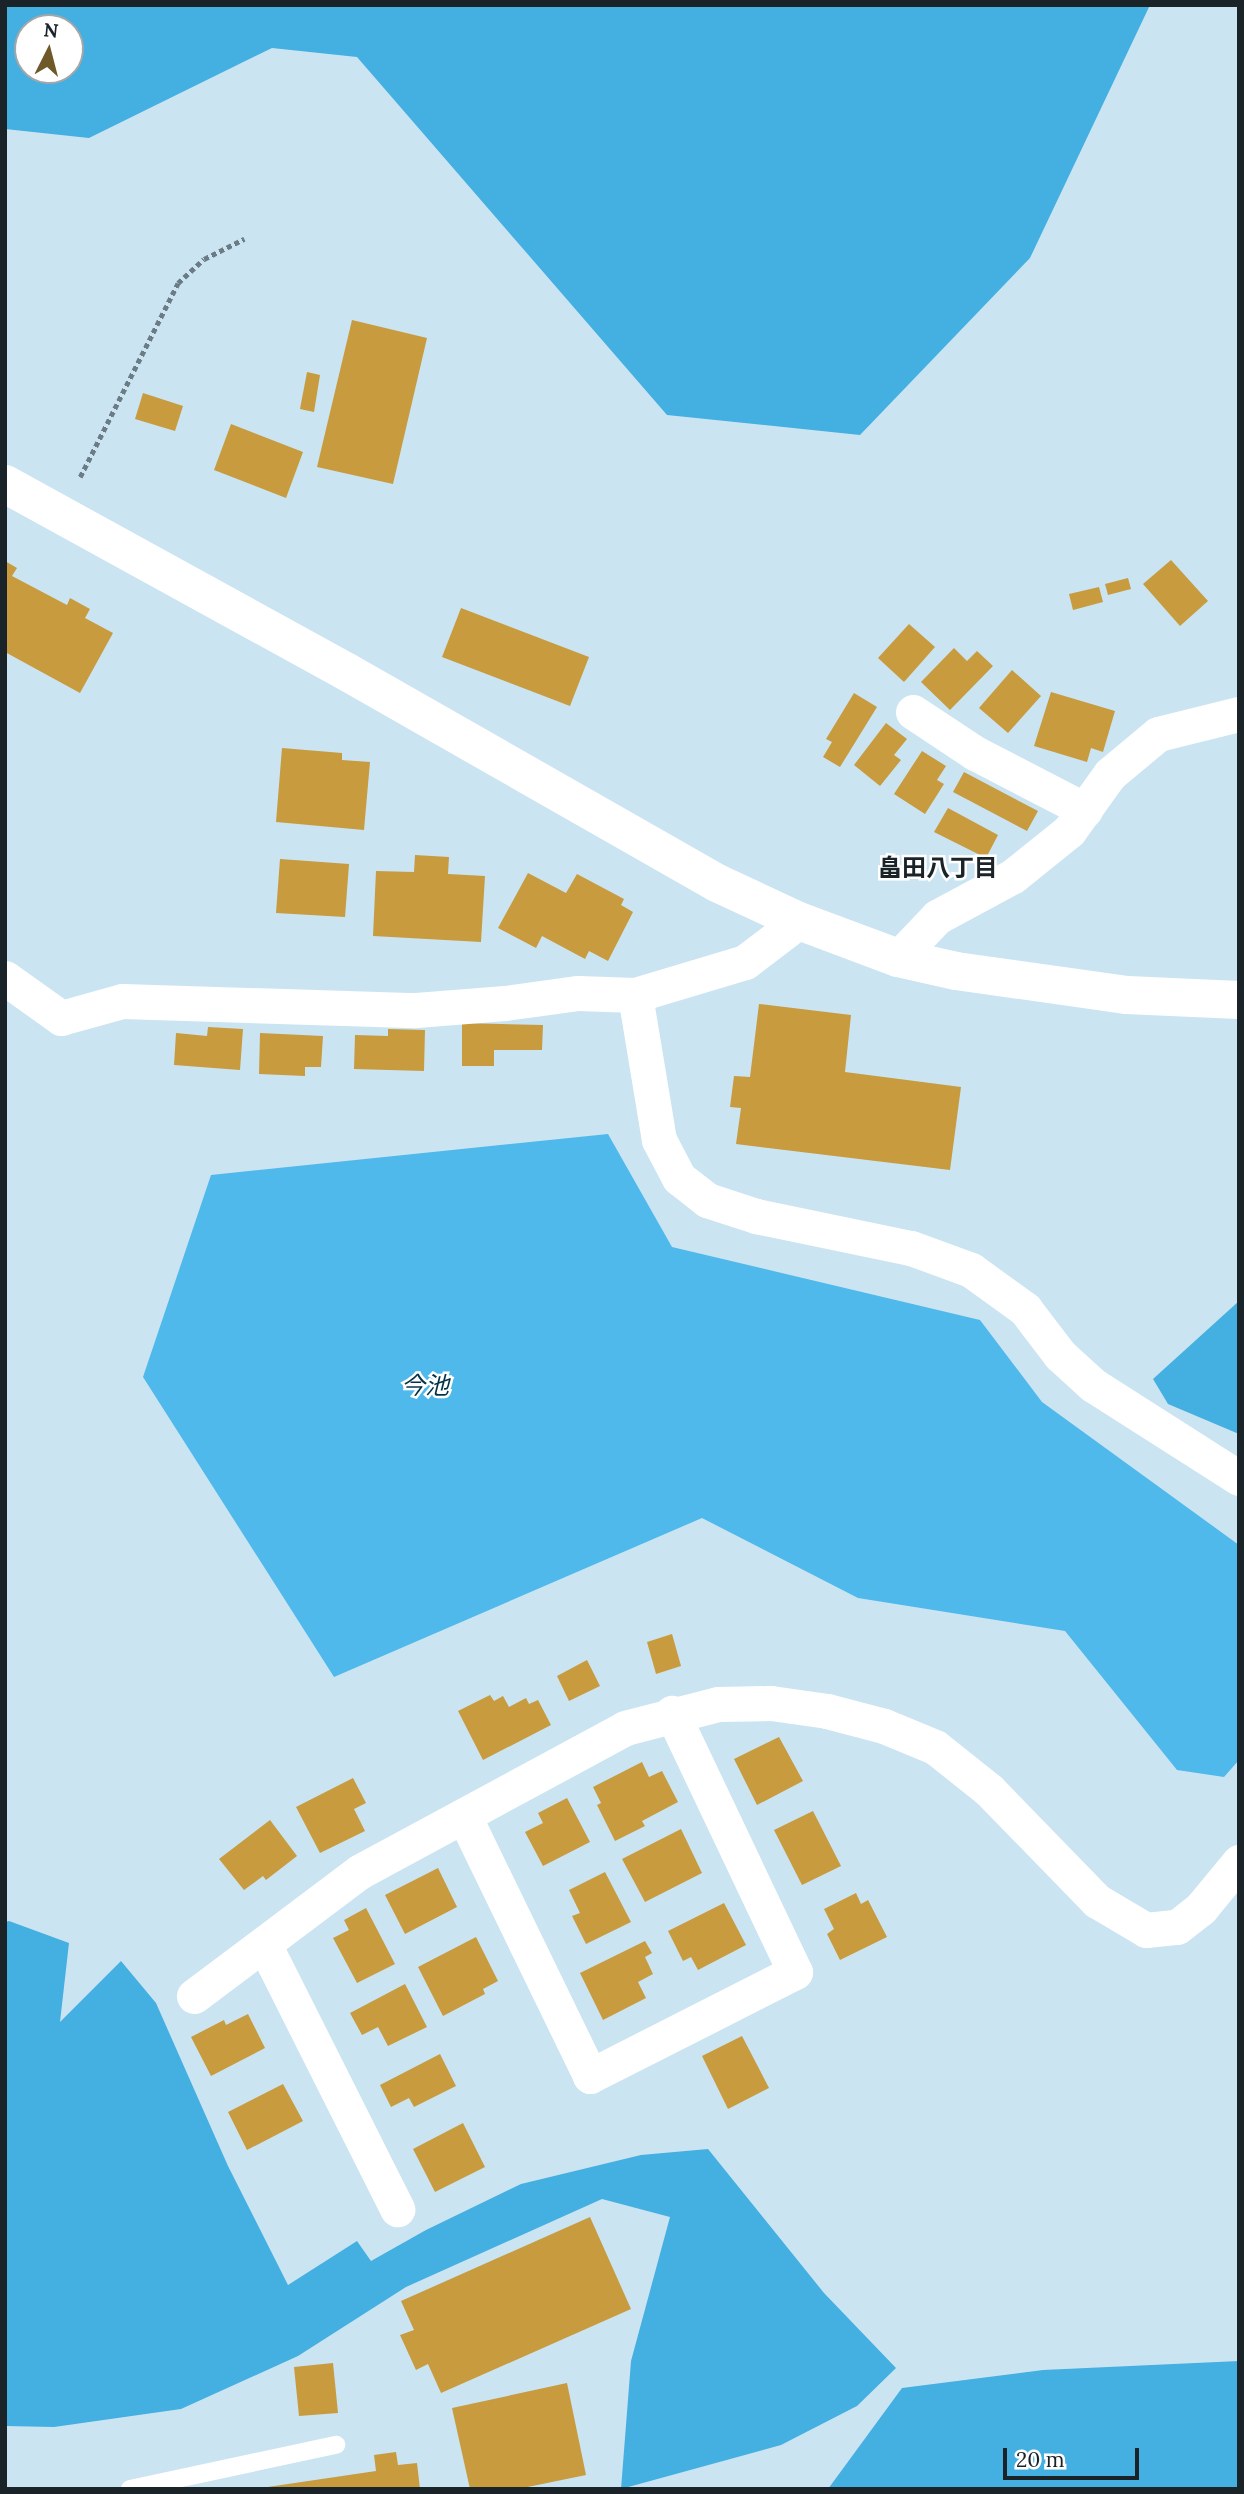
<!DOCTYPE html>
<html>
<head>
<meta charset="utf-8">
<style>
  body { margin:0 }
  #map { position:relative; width:1244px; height:2494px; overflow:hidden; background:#cbe4f2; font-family:Lora,"Noto Sans JP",serif }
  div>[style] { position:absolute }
  .forest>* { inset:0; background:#44afe1 }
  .water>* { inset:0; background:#4fb9eb }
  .building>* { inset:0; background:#c79b3e }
  .path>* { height:4.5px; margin-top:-2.25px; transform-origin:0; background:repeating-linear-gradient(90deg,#6b7c85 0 5px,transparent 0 8.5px) }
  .service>* { height:18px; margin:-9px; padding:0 9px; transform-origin:9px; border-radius:9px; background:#fff }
  .minor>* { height:35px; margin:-17.5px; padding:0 17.5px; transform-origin:17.5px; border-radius:17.5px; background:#fff }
  .tertiary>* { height:38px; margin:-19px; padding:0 19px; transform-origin:19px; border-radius:19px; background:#fff }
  span { translate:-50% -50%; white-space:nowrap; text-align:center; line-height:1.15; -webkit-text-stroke:5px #fff; paint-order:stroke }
  .neighbourhood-label { font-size:24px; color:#1a2328; font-weight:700 }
  .water-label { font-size:24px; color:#013246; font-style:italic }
  .frame { position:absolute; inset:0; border:7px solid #1a2328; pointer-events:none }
  .north { position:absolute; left:14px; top:14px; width:70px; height:70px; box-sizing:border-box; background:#fff; border:2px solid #a3a7a9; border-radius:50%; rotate:6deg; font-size:19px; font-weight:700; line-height:28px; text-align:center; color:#1a2328 }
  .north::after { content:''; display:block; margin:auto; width:24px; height:32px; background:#705929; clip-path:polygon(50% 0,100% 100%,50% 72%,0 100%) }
  .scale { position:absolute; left:1003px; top:2448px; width:136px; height:32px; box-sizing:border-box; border:4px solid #1a2328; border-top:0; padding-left:9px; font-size:21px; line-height:24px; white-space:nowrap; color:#1a2328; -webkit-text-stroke:5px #fff; paint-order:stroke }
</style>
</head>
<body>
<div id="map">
  <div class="forest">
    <div style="clip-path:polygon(evenodd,5px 5px,1150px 5px,1030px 258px,860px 435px,667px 415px,357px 57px,272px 48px,89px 138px,5px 129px,5px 5px,28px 28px,70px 28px,70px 70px,28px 70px,28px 28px)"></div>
    <div style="clip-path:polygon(1239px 1301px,1239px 1434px,1168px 1404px,1153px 1379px)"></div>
    <div style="clip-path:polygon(9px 1921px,69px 1943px,60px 2022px,121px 1961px,156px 2003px,228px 2166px,288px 2285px,357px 2241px,371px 2261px,426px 2230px,521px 2184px,641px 2155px,708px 2149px,824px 2293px,896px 2368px,857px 2406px,781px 2445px,621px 2489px,631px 2361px,670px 2217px,602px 2199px,406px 2287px,298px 2356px,181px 2409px,54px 2427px,5px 2426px,5px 1922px)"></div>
    <div style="clip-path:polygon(1239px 2361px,1239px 2489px,828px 2489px,902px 2388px,1043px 2370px)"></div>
  </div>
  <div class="water">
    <div style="clip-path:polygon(608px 1134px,672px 1247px,980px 1320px,1042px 1402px,1239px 1545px,1239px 1760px,1224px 1777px,1177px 1770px,1065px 1631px,858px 1598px,702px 1518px,334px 1677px,143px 1377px,211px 1175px)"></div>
  </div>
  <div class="building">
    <div style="clip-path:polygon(352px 320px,427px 338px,393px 484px,317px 467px)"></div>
    <div style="clip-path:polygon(307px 372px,320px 375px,314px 412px,300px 409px)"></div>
    <div style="clip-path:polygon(143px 393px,183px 406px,175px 431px,135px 419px)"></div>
    <div style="clip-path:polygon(231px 424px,303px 452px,286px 498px,214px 470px)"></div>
    <div style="clip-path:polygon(1171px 560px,1208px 601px,1180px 626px,1143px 584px)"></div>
    <div style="clip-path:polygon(5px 561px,17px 568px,12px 576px,67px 605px,70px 598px,90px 609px,85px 618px,113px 633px,80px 693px,5px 652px)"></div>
    <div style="clip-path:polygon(1128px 578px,1131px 589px,1108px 595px,1105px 584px)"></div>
    <div style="clip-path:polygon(1099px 587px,1103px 602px,1073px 610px,1069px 594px)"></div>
    <div style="clip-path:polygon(461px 608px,589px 657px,570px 706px,442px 657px)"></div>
    <div style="clip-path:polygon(909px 624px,935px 647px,904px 682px,878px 658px)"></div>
    <div style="clip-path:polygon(954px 648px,967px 661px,977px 651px,993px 666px,950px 710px,921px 682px)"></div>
    <div style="clip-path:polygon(1012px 670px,1041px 696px,1008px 733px,979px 708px)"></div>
    <div style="clip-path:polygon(1051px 692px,1115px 711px,1103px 752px,1091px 748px,1087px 762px,1034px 746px)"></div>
    <div style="clip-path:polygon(854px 693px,877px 707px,840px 767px,823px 757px,832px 742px,826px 739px)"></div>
    <div style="clip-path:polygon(886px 723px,907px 739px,894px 755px,901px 760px,880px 786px,854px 765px)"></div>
    <div style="clip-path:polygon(282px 748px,342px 753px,342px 760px,370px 762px,364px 830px,276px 822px)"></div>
    <div style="clip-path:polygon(922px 751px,946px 766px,937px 780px,944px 784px,925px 814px,894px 794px)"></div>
    <div style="clip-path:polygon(964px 772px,1038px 811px,1027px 831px,953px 792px)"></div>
    <div style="clip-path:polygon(948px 808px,998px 835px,986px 858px,934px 832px)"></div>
    <div style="clip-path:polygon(415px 855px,449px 857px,448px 874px,485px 876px,481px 942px,373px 936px,376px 871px,414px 872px)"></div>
    <div style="clip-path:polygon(280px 859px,349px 864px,345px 917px,276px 913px)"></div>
    <div style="clip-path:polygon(528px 873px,566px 893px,577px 874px,624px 899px,621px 905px,633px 912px,608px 961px,589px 951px,585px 959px,542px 936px,536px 948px,498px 928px)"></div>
    <div style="clip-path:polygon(759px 1004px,851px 1015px,845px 1072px,961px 1087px,950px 1170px,736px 1144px,741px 1108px,730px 1107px,734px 1076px,750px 1077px)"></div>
    <div style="clip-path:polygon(462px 1023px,543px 1025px,542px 1050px,494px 1050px,494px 1066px,462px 1066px)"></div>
    <div style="clip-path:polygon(208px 1027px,243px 1029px,240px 1070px,174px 1065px,176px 1033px,207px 1036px)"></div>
    <div style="clip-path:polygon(388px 1029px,425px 1030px,424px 1071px,354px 1069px,355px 1035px,388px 1036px)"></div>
    <div style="clip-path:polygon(260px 1033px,323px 1036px,321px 1067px,305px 1067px,305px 1076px,259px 1074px)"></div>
    <div style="clip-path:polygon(672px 1634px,681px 1666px,656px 1674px,647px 1642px)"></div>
    <div style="clip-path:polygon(587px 1660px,600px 1686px,569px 1701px,557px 1676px)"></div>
    <div style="clip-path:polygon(490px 1695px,494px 1701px,503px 1696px,509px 1707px,526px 1698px,529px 1704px,538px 1700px,551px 1725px,483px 1760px,458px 1711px)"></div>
    <div style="clip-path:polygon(779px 1737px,803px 1781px,757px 1805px,734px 1759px)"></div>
    <div style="clip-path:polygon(642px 1762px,649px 1777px,662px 1771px,678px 1802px,642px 1821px,645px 1826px,615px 1841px,597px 1805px,601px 1803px,593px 1787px)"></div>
    <div style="clip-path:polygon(353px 1778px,366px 1803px,354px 1809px,365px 1831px,320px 1853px,296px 1807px)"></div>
    <div style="clip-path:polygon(567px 1798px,590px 1842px,543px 1866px,525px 1832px,543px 1823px,538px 1813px)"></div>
    <div style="clip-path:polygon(813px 1811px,841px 1866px,802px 1885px,774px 1830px)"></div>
    <div style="clip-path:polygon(270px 1820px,297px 1856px,266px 1880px,263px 1876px,244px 1890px,219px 1859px)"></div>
    <div style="clip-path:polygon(681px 1829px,702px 1873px,645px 1902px,622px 1859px)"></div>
    <div style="clip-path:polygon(438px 1868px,457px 1907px,405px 1934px,385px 1895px)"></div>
    <div style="clip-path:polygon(605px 1872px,631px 1922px,586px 1944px,572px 1916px,580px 1913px,569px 1890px)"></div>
    <div style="clip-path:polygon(856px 1893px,861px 1904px,868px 1900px,887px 1937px,840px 1960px,827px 1934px,834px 1929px,824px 1909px)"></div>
    <div style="clip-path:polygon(724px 1903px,746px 1945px,698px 1970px,691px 1957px,683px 1961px,668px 1931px)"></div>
    <div style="clip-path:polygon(366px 1908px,395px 1964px,357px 1983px,333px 1938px,349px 1930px,344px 1920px)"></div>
    <div style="clip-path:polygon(476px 1937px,498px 1981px,483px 1989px,485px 1994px,443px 2016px,418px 1967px)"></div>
    <div style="clip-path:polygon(645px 1941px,652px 1953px,645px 1957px,653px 1974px,638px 1982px,646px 1998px,603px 2020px,580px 1973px)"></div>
    <div style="clip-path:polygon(405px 1984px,427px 2027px,388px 2046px,378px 2027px,362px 2035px,350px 2013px)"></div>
    <div style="clip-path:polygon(248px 2014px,265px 2048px,211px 2076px,191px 2037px,224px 2020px,226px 2025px)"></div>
    <div style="clip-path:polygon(742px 2036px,769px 2088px,728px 2109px,702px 2056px)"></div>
    <div style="clip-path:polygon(440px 2054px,456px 2086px,414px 2107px,409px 2098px,391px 2107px,380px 2085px)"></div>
    <div style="clip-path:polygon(283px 2084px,303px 2121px,247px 2150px,228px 2112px)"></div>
    <div style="clip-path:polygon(463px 2123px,485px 2167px,435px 2192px,413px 2149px)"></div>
    <div style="clip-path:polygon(590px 2217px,631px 2309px,441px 2393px,428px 2364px,416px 2370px,400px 2335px,414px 2330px,401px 2301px)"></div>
    <div style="clip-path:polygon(333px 2363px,338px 2413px,299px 2416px,294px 2367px)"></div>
    <div style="clip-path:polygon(567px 2383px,586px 2475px,518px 2489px,470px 2489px,452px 2408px)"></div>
    <div style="clip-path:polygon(396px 2452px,398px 2465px,417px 2463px,420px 2489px,254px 2489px,376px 2471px,374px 2455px)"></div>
  </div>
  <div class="path">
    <div style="left:80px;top:477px;width:217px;rotate:-63.2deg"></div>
    <div style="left:178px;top:283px;width:35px;rotate:-43deg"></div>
    <div style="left:204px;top:259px;width:45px;rotate:-26.6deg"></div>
  </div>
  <div class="service">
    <div style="left:130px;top:2489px;width:211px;rotate:-12.1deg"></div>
  </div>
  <div class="minor">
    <div style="left:913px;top:712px;width:74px;rotate:33.5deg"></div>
    <div style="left:975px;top:753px;width:124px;rotate:27.4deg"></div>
    <div style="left:898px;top:958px;width:57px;rotate:-46.4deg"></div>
    <div style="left:937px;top:917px;width:86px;rotate:-28.3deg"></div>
    <div style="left:1013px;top:876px;width:72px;rotate:-38.8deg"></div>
    <div style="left:1069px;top:831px;width:70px;rotate:-54.3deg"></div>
    <div style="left:1110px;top:774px;width:62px;rotate:-39.8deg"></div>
    <div style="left:1158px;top:734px;width:83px;rotate:-13.9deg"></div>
    <div style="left:5px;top:978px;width:69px;rotate:35.5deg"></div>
    <div style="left:61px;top:1018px;width:63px;rotate:-15.6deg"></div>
    <div style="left:122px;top:1001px;width:294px;rotate:1.8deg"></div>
    <div style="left:416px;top:1010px;width:89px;rotate:-4.5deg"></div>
    <div style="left:505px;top:1003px;width:74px;rotate:-7.8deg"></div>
    <div style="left:578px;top:993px;width:57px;rotate:2deg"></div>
    <div style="left:635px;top:995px;width:115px;rotate:-16.7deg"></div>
    <div style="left:745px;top:962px;width:68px;rotate:-37.2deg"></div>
    <div style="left:635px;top:995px;width:147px;rotate:80.6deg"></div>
    <div style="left:659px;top:1140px;width:43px;rotate:62.2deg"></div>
    <div style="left:679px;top:1178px;width:36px;rotate:38deg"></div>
    <div style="left:707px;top:1200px;width:52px;rotate:18.1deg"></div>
    <div style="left:756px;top:1216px;width:158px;rotate:11.7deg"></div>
    <div style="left:911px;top:1248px;width:64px;rotate:20.1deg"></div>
    <div style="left:971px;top:1270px;width:67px;rotate:35.8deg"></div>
    <div style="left:1025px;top:1309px;width:58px;rotate:52.7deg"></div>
    <div style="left:1060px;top:1355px;width:45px;rotate:42.3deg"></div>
    <div style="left:1093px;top:1385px;width:173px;rotate:32.5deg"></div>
    <div style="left:464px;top:1816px;width:289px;rotate:64.1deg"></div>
    <div style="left:590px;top:2076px;width:230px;rotate:-26.9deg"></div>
    <div style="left:795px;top:1972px;width:287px;rotate:-115.4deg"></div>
    <div style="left:264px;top:1944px;width:297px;rotate:63.3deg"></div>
    <div style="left:194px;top:1996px;width:206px;rotate:-36.9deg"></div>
    <div style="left:359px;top:1872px;width:302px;rotate:-28.4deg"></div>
    <div style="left:625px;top:1728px;width:96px;rotate:-14.5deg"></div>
    <div style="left:718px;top:1704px;width:53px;rotate:-1.1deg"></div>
    <div style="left:771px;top:1703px;width:57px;rotate:8.1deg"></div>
    <div style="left:827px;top:1711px;width:59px;rotate:14.7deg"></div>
    <div style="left:884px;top:1726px;width:55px;rotate:22.4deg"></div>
    <div style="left:935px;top:1747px;width:69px;rotate:38.5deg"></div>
    <div style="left:989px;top:1790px;width:155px;rotate:45.8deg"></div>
    <div style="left:1097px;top:1901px;width:57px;rotate:30.6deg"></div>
    <div style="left:1146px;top:1930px;width:31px;rotate:-6deg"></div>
    <div style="left:1177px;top:1927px;width:31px;rotate:-38deg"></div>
    <div style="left:1201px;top:1908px;width:60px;rotate:-50.4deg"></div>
  </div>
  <div class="tertiary">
    <div style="left:5px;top:484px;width:390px;rotate:28.8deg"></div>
    <div style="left:347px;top:672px;width:426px;rotate:29.7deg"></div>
    <div style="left:717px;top:883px;width:90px;rotate:24.9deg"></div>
    <div style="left:799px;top:921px;width:106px;rotate:20.5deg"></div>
    <div style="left:898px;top:958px;width:59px;rotate:12.6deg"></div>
    <div style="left:956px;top:971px;width:173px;rotate:8deg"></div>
    <div style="left:1127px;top:995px;width:112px;rotate:2.6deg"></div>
  </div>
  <div class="neighbourhood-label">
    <span style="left:938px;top:868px">畠田八丁目</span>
  </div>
  <div class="water-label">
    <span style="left:425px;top:1386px">今池</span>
  </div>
  <div class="frame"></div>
  <div class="north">N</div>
  <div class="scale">20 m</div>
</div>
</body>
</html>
